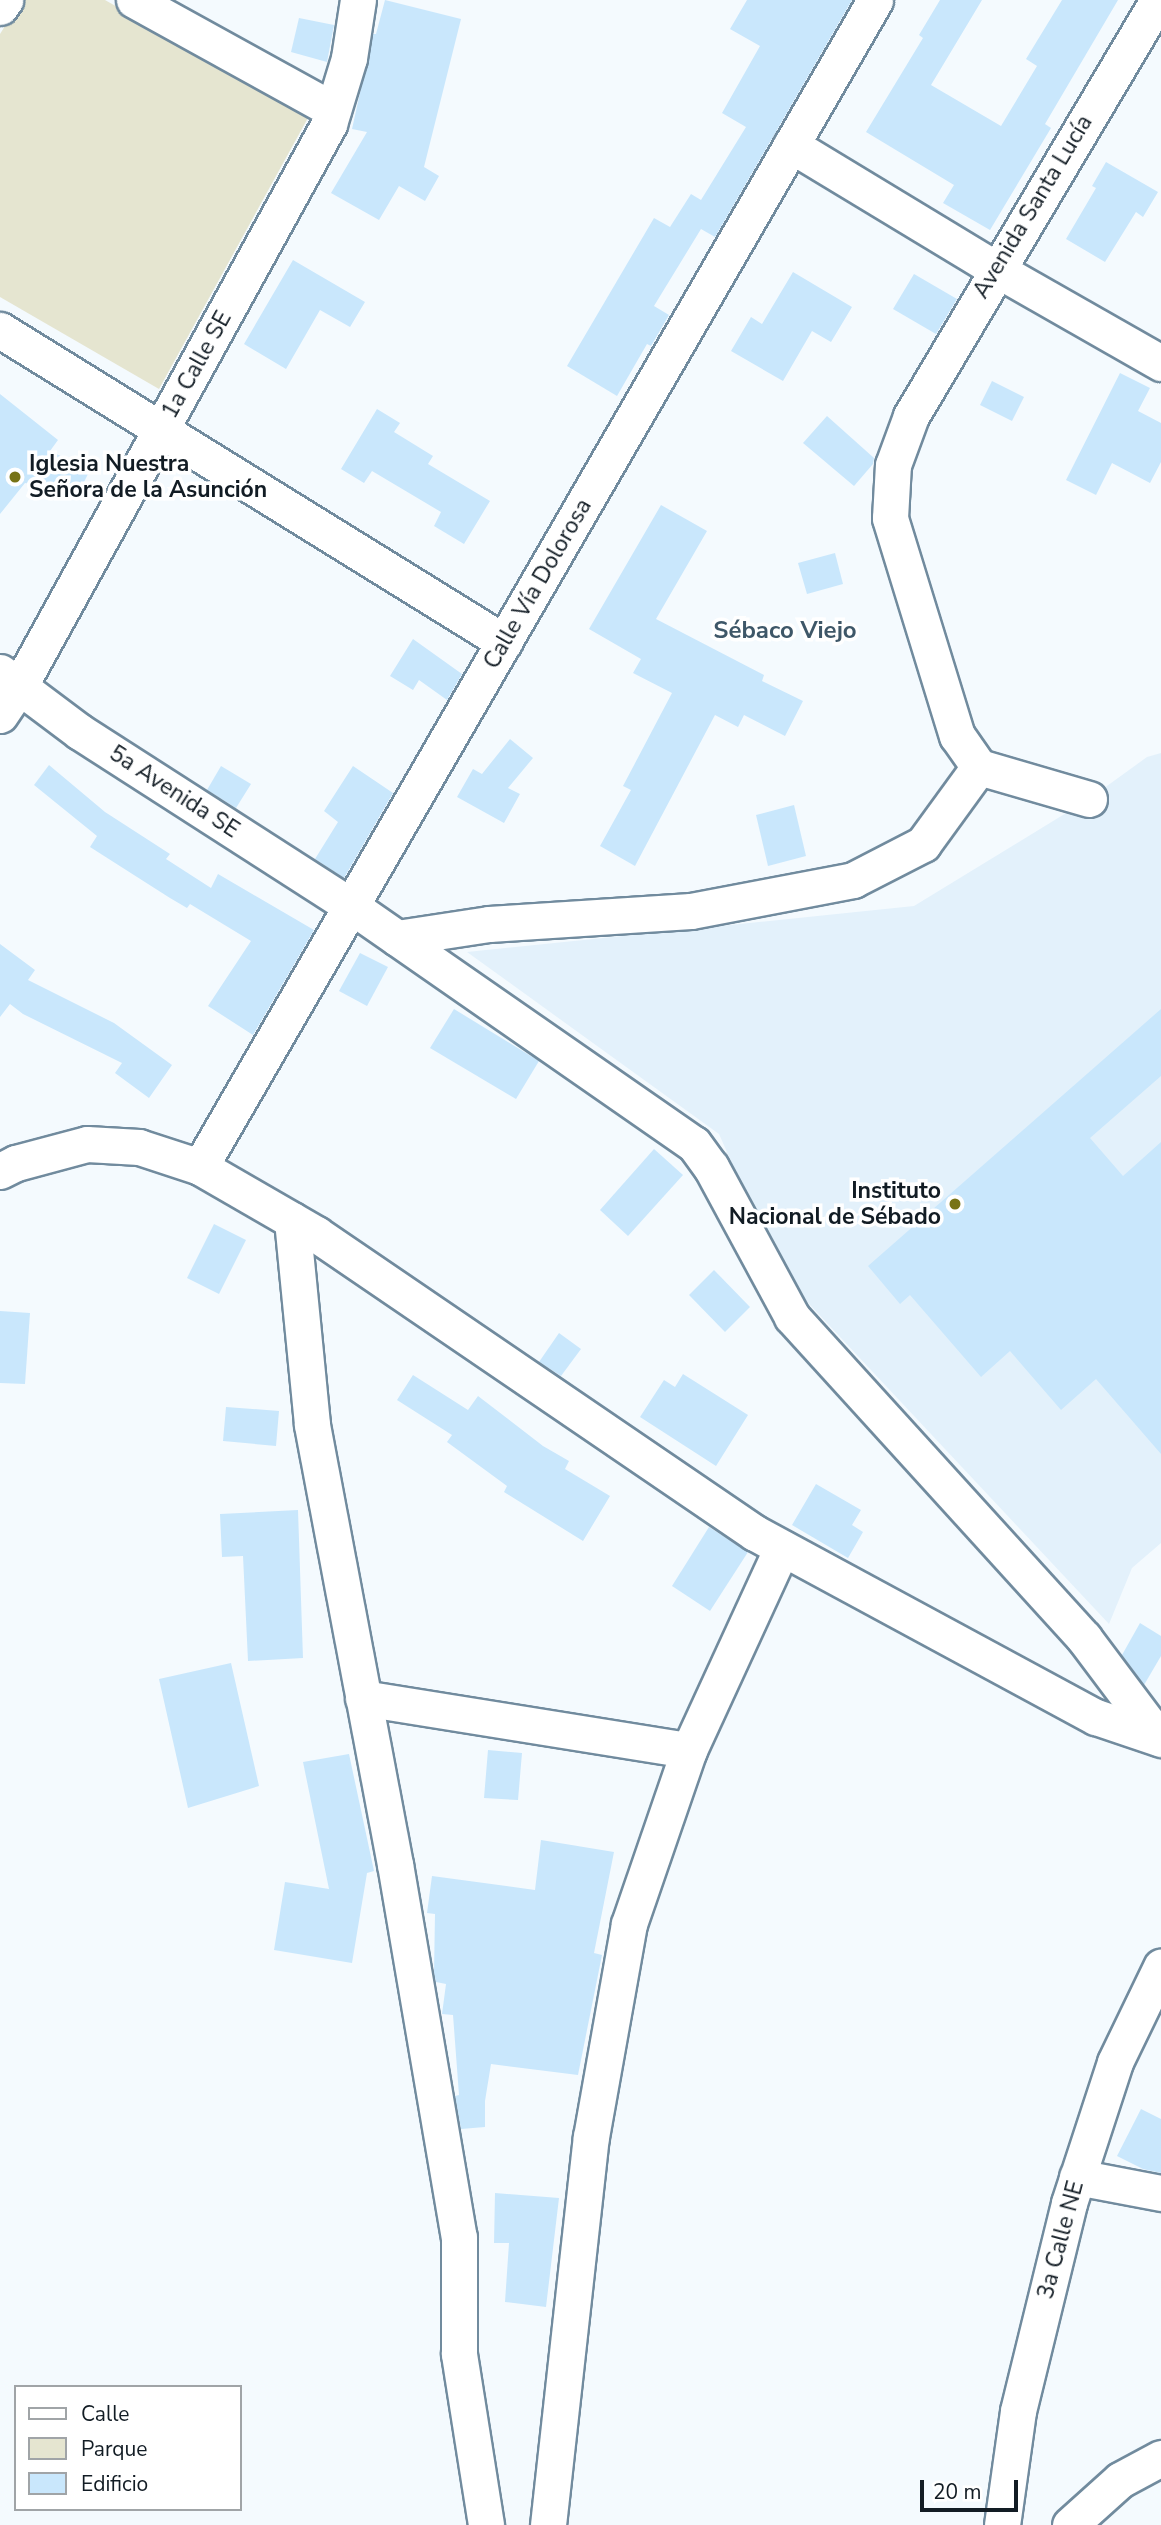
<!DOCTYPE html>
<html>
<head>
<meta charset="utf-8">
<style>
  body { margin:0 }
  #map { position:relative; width:1161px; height:2525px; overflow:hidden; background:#f4fafe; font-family:"Nunito Sans",sans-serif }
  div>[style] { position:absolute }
  .built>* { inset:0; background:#e3f1fb }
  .green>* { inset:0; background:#e5e5d0 }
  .building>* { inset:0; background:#c9e7fc }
  .roads { filter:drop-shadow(2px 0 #718b9e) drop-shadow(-2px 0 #718b9e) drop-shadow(0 2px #718b9e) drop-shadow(0 -2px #718b9e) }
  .street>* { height:35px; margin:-17.5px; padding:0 17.5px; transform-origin:17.5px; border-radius:17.5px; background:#fff }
  .dots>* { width:19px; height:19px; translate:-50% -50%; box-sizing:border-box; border:4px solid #fff; border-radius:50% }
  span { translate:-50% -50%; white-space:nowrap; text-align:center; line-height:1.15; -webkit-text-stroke:7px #fff; paint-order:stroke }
  .street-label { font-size:23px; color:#121c24 }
  .poi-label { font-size:23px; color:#121c24; font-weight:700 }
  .left { translate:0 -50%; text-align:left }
  .right { translate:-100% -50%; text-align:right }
  .neighbourhood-label { font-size:24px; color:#3e5768; font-weight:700 }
  .legend { position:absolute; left:14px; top:2385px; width:228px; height:126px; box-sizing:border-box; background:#fff; border:2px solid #a0a4a7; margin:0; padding:9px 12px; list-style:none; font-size:21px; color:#121c24 }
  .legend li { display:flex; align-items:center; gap:14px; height:35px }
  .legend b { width:35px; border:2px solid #a0a4a7 }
  .scale { position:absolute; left:920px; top:2480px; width:98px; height:32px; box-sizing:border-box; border:4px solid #121c24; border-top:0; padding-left:9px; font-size:21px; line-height:24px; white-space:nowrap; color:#121c24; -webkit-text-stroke:5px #fff; paint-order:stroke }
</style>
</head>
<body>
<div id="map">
  <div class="built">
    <div style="clip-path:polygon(1161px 753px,1161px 1543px,1132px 1568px,1109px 1624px,781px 1274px,719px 1134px,467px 952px,914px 906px,1089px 799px,1147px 757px)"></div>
  </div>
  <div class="green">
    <div style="clip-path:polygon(21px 0,105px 0,309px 116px,159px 389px,0 297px,0 34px)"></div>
  </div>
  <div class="building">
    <div style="clip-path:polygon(385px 0,461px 19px,424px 167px,439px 176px,425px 201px,399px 186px,379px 220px,331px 193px,367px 132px,352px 129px,373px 34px,376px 34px)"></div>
    <div style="clip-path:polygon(747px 0,852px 0,715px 237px,701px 229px,654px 306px,669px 315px,651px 346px,647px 344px,617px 396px,567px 366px,654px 218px,670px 227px,691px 194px,701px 200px,746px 127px,722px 113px,760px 46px,730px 29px)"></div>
    <div style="clip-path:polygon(940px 0,982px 0,931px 85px,1001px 126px,1037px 66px,1026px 59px,1062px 0,1118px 0,1045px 124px,1051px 128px,990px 230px,943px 203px,954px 185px,866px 132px,923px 38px,919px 35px)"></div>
    <div style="clip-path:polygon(299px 18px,334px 25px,327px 62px,291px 52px)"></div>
    <div style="clip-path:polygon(1106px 162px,1158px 192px,1143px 217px,1136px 212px,1105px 262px,1066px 239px,1096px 188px,1092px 186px)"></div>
    <div style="clip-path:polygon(293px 260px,365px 302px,350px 327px,320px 310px,286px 369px,244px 344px)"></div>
    <div style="clip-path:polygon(793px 272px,852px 307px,831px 342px,812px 331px,783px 381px,731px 351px,751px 317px,762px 324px)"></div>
    <div style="clip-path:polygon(914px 274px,957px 299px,936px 334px,893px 309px)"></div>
    <div style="clip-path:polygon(1120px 373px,1150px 388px,1138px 411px,1161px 423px,1161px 462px,1150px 483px,1112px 463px,1096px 495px,1066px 480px)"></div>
    <div style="clip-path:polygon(992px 381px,1024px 397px,1012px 421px,980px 405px)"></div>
    <div style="clip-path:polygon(0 394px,58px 440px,50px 451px,90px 470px,79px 492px,25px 483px,0 514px)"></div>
    <div style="clip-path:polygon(377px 409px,400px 423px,394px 432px,433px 456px,428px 464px,490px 501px,464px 544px,434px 526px,441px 512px,372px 471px,364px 483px,341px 469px)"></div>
    <div style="clip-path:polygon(827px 416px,874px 458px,873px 464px,854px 486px,803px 443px)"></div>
    <div style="clip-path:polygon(661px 505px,707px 531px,656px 619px,764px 675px,762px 681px,803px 701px,785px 736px,744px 715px,738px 727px,715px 715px,635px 866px,600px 846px,631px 790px,623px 786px,672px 693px,633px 673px,641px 659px,589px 629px)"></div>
    <div style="clip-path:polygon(835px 553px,843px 584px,807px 594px,798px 563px)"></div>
    <div style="clip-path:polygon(413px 639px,462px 674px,447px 700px,419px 680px,413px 690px,390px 676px)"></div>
    <div style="clip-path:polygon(510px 739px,533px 758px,508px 788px,520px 794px,504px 823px,457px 797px,473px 769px,482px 774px)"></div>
    <div style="clip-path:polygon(49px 765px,105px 812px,170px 854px,166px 859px,211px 888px,218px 874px,314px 930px,253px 1035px,208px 1006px,251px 941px,190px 904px,187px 908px,170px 898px,90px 847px,97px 836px,34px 785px)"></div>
    <div style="clip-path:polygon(221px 766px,251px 784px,236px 808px,207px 790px)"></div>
    <div style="clip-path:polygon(353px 766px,393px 793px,344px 878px,315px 859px,338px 822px,324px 811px)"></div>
    <div style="clip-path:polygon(794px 805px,806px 856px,768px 866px,756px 815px)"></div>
    <div style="clip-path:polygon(0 944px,35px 970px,28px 980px,114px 1023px,172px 1065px,149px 1098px,115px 1073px,122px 1063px,23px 1014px,10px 1004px,0 1017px)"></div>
    <div style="clip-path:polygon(360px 953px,388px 967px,367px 1006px,339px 991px)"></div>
    <div style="clip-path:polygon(454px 1009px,539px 1061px,516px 1099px,430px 1048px)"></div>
    <div style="clip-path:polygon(1161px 1009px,1161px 1076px,1090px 1138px,1123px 1176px,1161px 1142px,1161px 1454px,1096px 1379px,1061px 1410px,1010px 1351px,981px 1377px,910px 1295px,900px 1304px,868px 1266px)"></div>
    <div style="clip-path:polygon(654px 1149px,683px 1175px,628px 1236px,600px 1210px)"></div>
    <div style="clip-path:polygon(214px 1224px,246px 1240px,219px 1294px,187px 1278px)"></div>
    <div style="clip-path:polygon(714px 1270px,750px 1307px,725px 1332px,689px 1295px)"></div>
    <div style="clip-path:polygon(0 1311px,30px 1313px,25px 1384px,0 1383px)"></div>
    <div style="clip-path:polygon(559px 1333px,581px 1349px,561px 1376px,539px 1362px)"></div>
    <div style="clip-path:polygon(683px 1374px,748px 1415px,716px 1466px,640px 1417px,664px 1380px,675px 1387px)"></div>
    <div style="clip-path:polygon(413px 1375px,468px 1410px,478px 1396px,543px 1446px,569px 1461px,565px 1469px,610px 1496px,583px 1541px,504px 1492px,507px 1486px,447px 1442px,452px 1435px,397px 1400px)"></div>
    <div style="clip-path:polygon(226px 1407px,279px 1411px,276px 1446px,223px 1441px)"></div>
    <div style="clip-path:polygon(816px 1484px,861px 1510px,852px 1525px,863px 1532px,848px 1558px,792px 1525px)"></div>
    <div style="clip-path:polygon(298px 1510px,303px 1658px,248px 1661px,243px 1556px,222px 1557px,220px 1514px)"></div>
    <div style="clip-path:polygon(709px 1527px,748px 1552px,710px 1611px,672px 1586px)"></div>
    <div style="clip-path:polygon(1140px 1623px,1161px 1636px,1161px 1656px,1144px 1685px,1122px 1655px)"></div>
    <div style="clip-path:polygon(231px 1663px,259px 1786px,188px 1808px,159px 1679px)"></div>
    <div style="clip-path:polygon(488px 1750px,522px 1753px,518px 1800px,484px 1798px)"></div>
    <div style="clip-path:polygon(349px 1754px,374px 1871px,367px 1873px,352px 1963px,274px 1950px,285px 1882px,329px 1889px,303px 1762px)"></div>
    <div style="clip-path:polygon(541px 1840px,614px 1852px,594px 1953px,602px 1955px,578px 2075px,491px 2064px,485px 2101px,485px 2127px,461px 2129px,455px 2096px,459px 2095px,453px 2015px,442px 2014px,446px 1984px,436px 1982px,434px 1973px,435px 1914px,427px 1913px,432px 1876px,535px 1890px)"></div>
    <div style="clip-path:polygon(1141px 2109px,1161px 2119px,1161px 2173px,1143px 2169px,1117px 2156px)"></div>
    <div style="clip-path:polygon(495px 2193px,559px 2198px,546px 2307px,505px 2302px,509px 2243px,494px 2243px)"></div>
  </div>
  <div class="roads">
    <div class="street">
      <div style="left:134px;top:0;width:227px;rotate:28.9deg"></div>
      <div style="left:0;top:7px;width:9px;rotate:-54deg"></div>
      <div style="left:791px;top:145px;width:240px;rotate:31.2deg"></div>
      <div style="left:996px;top:269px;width:190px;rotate:29.7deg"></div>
      <div style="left:0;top:330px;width:593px;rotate:31.76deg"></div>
      <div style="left:0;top:672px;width:100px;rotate:36.9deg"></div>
      <div style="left:80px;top:732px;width:322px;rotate:32.7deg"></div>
      <div style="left:351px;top:906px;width:417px;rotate:34.8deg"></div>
      <div style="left:694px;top:1144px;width:29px;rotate:54deg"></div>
      <div style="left:711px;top:1167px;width:170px;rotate:61.6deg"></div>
      <div style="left:792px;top:1317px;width:434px;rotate:47.7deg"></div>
      <div style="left:1084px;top:1638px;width:125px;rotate:53.1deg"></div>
      <div style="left:0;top:715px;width:34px;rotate:-56deg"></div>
      <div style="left:19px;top:687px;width:643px;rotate:-61.16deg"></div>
      <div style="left:329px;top:124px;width:69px;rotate:-73.1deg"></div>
      <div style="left:349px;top:58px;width:59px;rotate:-81.2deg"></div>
      <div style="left:1089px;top:799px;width:115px;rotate:-163.8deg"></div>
      <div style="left:979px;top:767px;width:38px;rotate:-125deg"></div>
      <div style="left:957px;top:736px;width:228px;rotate:-107.1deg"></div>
      <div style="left:890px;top:518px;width:53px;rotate:-86.8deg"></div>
      <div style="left:893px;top:465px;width:52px;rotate:-69.8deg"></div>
      <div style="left:911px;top:416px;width:484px;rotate:-59.3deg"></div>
      <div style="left:397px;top:938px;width:93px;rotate:-8.7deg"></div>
      <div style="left:489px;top:924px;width:202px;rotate:-3.7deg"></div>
      <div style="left:691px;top:911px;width:165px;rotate:-10.8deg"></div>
      <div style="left:853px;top:880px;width:79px;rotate:-27.2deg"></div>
      <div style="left:923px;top:844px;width:95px;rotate:-54deg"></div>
      <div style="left:200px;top:1167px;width:1348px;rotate:-59.95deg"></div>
      <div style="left:0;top:1171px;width:18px;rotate:-27deg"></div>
      <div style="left:16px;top:1163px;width:73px;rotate:-15deg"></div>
      <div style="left:87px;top:1144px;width:52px;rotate:3.3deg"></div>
      <div style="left:139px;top:1147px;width:64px;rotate:18.2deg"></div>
      <div style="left:200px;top:1167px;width:134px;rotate:30deg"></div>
      <div style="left:316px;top:1234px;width:531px;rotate:34.26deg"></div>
      <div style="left:755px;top:1533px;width:387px;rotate:28.4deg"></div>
      <div style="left:1096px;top:1717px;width:69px;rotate:18.7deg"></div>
      <div style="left:292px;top:1220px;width:206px;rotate:84.4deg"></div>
      <div style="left:312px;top:1425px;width:447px;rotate:79.3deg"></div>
      <div style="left:395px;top:1864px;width:378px;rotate:80.3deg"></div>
      <div style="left:459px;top:2237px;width:117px;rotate:90deg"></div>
      <div style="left:459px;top:2354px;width:173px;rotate:81deg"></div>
      <div style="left:363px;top:1698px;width:330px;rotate:9.1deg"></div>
      <div style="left:1077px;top:2177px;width:86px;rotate:10.8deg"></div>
      <div style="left:548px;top:2525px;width:390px;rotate:-83.7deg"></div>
      <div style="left:591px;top:2137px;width:216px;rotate:-79.9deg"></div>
      <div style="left:629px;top:1924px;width:184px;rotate:-71deg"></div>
      <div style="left:689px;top:1750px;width:222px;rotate:-65.3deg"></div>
      <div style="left:1002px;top:2525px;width:115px;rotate:-82deg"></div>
      <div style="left:1018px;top:2411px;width:214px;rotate:-76.2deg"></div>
      <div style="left:1069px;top:2203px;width:148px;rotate:-71.9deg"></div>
      <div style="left:1115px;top:2062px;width:106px;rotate:-64.2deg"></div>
      <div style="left:1070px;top:2525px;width:67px;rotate:-42deg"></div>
      <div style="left:1120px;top:2480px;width:47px;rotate:-28.2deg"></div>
    </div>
  </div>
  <div class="dots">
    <div style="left:15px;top:477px;background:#777316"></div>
    <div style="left:955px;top:1204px;background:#777316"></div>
  </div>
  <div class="street-label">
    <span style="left:1033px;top:207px;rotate:-59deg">Avenida Santa Lucía</span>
    <span style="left:197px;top:365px;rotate:-61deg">1a Calle SE</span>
    <span style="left:538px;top:584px;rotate:-60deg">Calle Vía Dolorosa</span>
    <span style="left:174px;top:792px;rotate:33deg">5a Avenida SE</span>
    <span style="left:1061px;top:2240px;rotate:-75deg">3a Calle NE</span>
  </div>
  <div class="poi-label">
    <span class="left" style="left:29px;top:477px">Iglesia Nuestra<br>Señora de la Asunción</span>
    <span class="right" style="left:941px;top:1204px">Instituto<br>Nacional de Sébado</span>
  </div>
  <div class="neighbourhood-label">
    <span style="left:785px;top:631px">Sébaco Viejo</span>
  </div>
  <ul class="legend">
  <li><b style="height:9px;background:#fff"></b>Calle</li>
  <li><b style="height:19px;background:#e5e5d0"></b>Parque</li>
  <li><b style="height:19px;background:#c9e7fc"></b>Edificio</li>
  </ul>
  <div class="scale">20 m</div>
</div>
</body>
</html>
